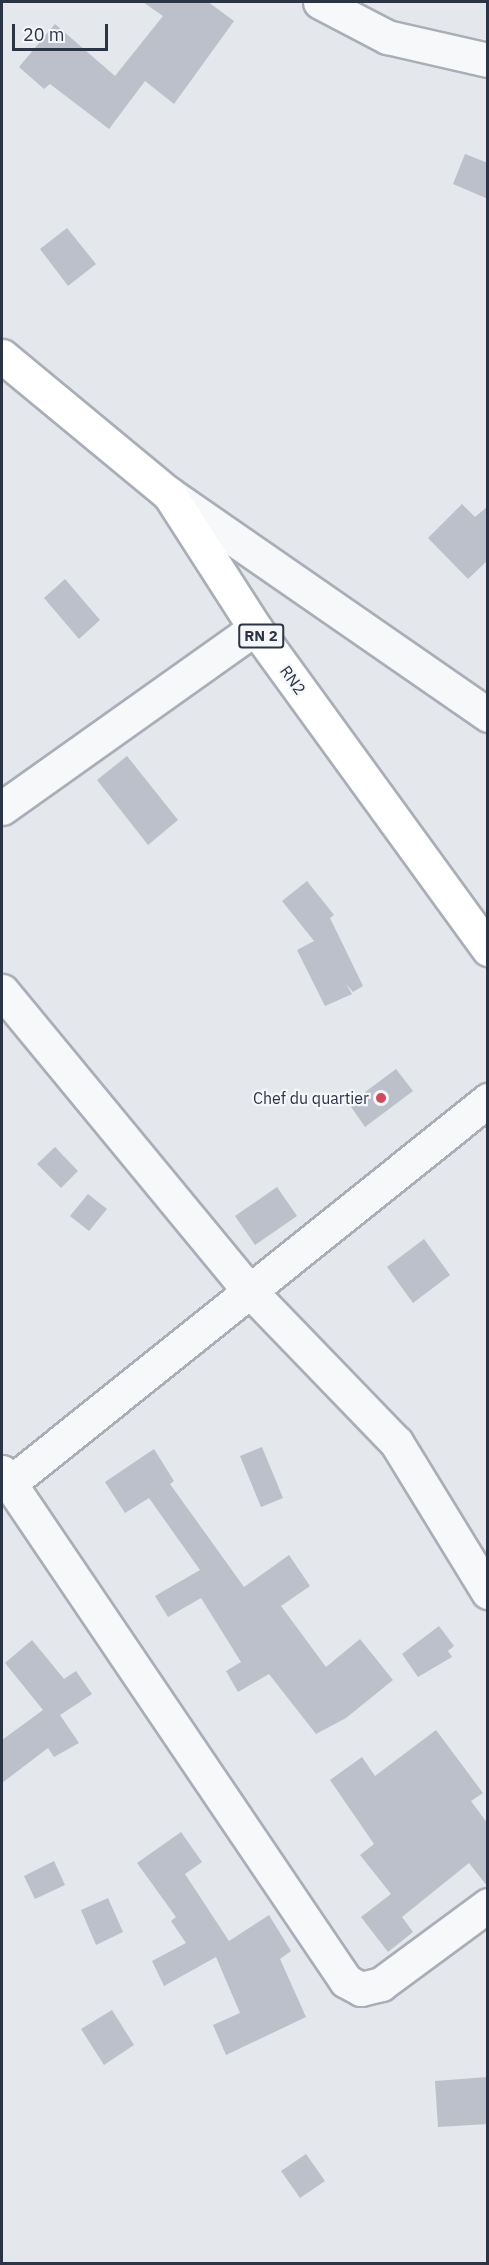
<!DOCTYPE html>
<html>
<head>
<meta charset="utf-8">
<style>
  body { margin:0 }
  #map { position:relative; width:489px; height:2265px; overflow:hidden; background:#e4e7ec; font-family:"IBM Plex Sans",sans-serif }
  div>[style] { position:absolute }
  .building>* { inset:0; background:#bbc0ca }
  .roads { filter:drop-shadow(2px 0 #a9aeb7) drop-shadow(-2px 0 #a9aeb7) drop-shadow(0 2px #a9aeb7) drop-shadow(0 -2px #a9aeb7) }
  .minor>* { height:33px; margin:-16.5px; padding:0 16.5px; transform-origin:16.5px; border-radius:16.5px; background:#f7f8fa }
  .major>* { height:33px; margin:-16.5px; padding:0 16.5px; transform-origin:16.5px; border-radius:16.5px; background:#fff }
  .dots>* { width:16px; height:16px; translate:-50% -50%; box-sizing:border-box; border:3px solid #f4f6f9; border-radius:50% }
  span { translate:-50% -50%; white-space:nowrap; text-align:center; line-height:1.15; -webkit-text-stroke:4.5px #f4f6f9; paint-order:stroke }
  .shield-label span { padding:2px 4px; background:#f4f6f9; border:2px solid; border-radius:4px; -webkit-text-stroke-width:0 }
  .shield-label { font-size:15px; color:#2b3445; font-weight:700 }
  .street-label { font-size:16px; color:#2b3445 }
  .poi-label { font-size:16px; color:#2b3445 }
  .right { translate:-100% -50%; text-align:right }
  .frame { position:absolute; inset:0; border:3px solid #2b3445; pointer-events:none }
  .scale { position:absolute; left:12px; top:24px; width:96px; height:27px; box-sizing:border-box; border:3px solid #2b3445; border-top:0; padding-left:8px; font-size:18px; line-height:21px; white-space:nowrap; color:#2b3445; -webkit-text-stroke:4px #f4f6f9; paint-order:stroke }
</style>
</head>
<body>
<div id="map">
  <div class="building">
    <div style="clip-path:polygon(143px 2px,208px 2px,234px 21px,174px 104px,145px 81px,109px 129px,50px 84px,44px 89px,19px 67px,55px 24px,115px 76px,163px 16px)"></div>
    <div style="clip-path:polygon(465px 154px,488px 163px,488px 199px,453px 184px)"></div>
    <div style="clip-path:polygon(67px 228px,96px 264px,68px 286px,40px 249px)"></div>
    <div style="clip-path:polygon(462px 504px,475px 517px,488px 506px,488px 560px,468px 579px,428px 538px)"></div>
    <div style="clip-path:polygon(65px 579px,100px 620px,79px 639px,44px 598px)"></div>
    <div style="clip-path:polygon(127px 756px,178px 820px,148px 845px,97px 780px)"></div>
    <div style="clip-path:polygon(307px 881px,334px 915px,330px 918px,363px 986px,353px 992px,346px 984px,352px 994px,325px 1006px,297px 950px,314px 941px,282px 901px)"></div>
    <div style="clip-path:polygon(396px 1069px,413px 1091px,365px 1127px,349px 1104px)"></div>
    <div style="clip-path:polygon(55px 1147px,78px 1171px,61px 1188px,37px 1164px)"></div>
    <div style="clip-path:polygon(277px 1187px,297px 1216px,255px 1245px,235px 1216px)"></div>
    <div style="clip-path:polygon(88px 1194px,107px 1209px,89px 1231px,70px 1216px)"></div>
    <div style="clip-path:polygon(424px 1239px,450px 1275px,413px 1303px,387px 1267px)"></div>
    <div style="clip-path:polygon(262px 1447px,283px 1498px,261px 1507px,240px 1456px)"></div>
    <div style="clip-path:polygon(154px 1449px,174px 1481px,170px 1484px,244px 1587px,289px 1555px,310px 1586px,281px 1606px,326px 1667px,360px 1639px,393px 1680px,346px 1718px,316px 1734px,269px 1674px,238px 1692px,226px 1671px,241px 1662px,201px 1598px,168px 1617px,155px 1596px,200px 1570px,149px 1498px,125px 1513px,105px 1482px)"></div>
    <div style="clip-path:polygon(439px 1626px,454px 1646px,448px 1651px,452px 1657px,418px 1677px,402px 1654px)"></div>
    <div style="clip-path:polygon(32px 1640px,64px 1679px,76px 1671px,92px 1694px,60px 1715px,79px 1743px,54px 1757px,48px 1748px,2px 1783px,2px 1740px,43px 1710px,5px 1663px)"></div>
    <div style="clip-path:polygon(436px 1730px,483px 1793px,471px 1801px,488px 1824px,488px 1887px,469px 1863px,402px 1917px,413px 1932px,388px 1952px,361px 1917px,391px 1894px,360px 1855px,374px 1844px,330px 1780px,362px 1757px,375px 1776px)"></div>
    <div style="clip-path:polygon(181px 1832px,202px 1862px,185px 1874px,229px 1941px,269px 1915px,291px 1951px,280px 1959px,306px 2017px,226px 2055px,213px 2025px,240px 2013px,216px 1957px,164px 1986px,152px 1961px,186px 1943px,171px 1921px,176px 1917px,137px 1863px)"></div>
    <div style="clip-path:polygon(54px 1861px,65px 1885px,35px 1899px,24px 1876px)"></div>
    <div style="clip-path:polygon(108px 1898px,123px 1932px,96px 1945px,81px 1910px)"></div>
    <div style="clip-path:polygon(112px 2010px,134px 2045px,104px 2065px,81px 2029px)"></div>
    <div style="clip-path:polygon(488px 2077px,488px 2124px,438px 2127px,435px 2081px)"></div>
    <div style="clip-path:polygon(306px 2154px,325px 2181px,300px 2198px,281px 2171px)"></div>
  </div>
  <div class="roads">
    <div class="minor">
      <div style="left:320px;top:2px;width:76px;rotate:27.6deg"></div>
      <div style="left:387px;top:37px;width:104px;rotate:12.8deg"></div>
      <div style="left:169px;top:494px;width:388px;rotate:34.7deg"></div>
      <div style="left:2px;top:808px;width:310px;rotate:-35.4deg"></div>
      <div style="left:2px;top:991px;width:386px;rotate:50.5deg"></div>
      <div style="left:248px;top:1289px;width:213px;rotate:46deg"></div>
      <div style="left:396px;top:1442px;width:176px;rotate:58.5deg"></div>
      <div style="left:2px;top:1472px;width:614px;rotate:55.95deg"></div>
      <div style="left:346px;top:1981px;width:17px;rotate:28deg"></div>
      <div style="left:361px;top:1989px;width:21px;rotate:-14deg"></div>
      <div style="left:381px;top:1984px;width:133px;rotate:-36.4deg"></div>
      <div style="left:10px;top:1483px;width:613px;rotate:-38.7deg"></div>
    </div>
    <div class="major">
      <div style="left:2px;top:356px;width:217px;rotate:39.6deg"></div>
      <div style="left:169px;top:494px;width:159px;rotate:57.3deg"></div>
      <div style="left:255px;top:628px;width:397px;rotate:54deg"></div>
    </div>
  </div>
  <div class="dots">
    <div style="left:381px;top:1098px;background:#d1495b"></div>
  </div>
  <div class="shield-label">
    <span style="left:261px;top:636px">RN 2</span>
  </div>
  <div class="street-label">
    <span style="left:293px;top:680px;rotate:54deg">RN2</span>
  </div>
  <div class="poi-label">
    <span class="right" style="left:369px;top:1098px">Chef du quartier</span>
  </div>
  <div class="frame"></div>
  <div class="scale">20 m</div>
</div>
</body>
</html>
